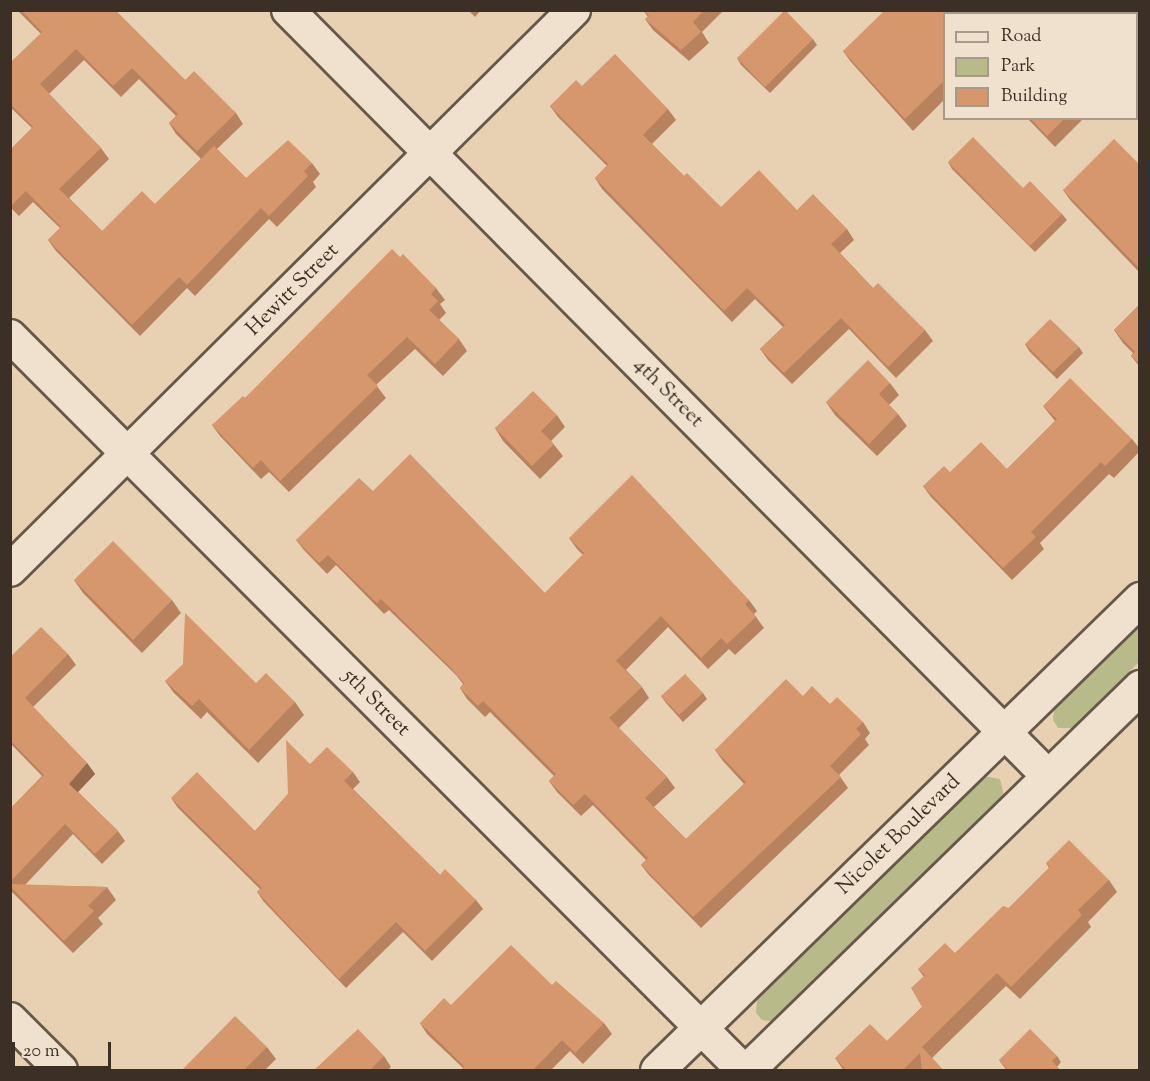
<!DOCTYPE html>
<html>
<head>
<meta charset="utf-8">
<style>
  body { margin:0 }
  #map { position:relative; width:1150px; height:1081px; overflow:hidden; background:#e7d1b2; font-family:"Sorts Mill Goudy",serif }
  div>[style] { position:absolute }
  .green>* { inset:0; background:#b8ba8a }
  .roads { filter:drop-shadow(2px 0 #665849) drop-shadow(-2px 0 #665849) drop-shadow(0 2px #665849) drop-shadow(0 -2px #665849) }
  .minor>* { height:32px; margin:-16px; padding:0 16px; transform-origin:16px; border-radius:16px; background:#efe1cd }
  .tertiary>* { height:33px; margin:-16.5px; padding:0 16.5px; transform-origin:16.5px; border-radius:16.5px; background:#efe1cd }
  .wall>* { inset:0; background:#b9825e }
  .shaded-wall>* { inset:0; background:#966a4c }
  .building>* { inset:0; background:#d7976d }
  span { translate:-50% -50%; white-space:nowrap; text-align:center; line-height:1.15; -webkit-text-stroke:4.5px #efe1cd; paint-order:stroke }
  .street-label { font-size:21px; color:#3b2f26 }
  .frame { position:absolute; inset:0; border:12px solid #3b2f26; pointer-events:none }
  .legend { position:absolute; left:943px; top:12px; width:195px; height:108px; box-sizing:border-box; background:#efe1cd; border:2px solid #a79a8a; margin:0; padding:8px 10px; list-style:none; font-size:18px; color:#3b2f26 }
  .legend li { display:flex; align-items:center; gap:12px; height:30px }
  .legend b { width:30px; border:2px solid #a79a8a }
  .scale { position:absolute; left:12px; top:1042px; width:99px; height:27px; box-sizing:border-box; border:3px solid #3b2f26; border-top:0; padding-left:8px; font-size:18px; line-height:21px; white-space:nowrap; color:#3b2f26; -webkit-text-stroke:4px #efe1cd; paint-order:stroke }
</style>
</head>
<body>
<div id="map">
  <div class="green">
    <div style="clip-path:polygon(1139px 625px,1139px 662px,1073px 728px,1058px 728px,1053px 720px,1054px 710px)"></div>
    <div style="clip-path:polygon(983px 776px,1000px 779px,1004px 796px,778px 1022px,762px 1020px,756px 1013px,757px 1000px)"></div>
  </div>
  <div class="roads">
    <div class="minor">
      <div style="left:288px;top:10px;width:1079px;rotate:45.23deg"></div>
      <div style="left:10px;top:336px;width:1037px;rotate:45.04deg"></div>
      <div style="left:10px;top:570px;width:795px;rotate:-44.8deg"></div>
      <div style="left:10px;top:1019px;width:72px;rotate:45deg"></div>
    </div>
    <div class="tertiary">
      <div style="left:1087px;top:10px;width:5px;rotate:53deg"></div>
      <div style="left:1136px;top:60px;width:5px;rotate:37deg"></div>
      <div style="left:657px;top:1070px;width:675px;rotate:-44.28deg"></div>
      <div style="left:747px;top:1070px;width:549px;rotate:-44.26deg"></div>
    </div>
  </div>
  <div class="wall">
    <div style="clip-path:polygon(evenodd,17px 10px,115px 10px,185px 80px,236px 113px,243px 124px,217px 149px,246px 178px,312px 163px,320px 174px,313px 182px,316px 187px,277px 227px,269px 219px,195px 296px,187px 288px,140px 336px,56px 251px,48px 240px,60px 228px,33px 202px,19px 216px,10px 207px,10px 150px,32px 128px,10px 107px,10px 63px,41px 34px,17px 10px,84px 60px,121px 97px,139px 79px,176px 116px,169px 123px,176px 134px,201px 159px,155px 204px,102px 231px,69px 198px,109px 159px,101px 148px,49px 94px,84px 60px)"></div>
    <div style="clip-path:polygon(468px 10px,481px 10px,475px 17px)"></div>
    <div style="clip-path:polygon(643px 10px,724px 10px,702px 32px,709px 43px,689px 61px,653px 30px,645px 19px,648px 17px)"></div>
    <div style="clip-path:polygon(945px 14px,945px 99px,913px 131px,851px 62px,843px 51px)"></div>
    <div style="clip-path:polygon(813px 39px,817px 45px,770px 93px,741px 65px,737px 58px)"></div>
    <div style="clip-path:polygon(582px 86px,668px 109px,676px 120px,652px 144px,684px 176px,721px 207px,797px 210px,847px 229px,854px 240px,840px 253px,873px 288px,925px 330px,933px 341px,896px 378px,849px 329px,792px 384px,768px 360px,760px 349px,783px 327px,755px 299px,732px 322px,602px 189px,595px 178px,607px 166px,558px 117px,550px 106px)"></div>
    <div style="clip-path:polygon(1027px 118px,1084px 118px,1055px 147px)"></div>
    <div style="clip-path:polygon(948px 162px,1023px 188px,1062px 214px,1067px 220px,1035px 252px,952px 169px)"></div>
    <div style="clip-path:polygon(1140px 165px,1140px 273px,1071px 201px,1063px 190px)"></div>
    <div style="clip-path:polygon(400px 257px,436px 288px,445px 300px,440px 304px,446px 313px,439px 320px,459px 339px,467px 351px,443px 376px,415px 349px,376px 385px,386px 398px,289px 492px,269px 472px,261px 479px,220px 436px,212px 425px,245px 398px)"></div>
    <div style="clip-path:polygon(1139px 305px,1140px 367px,1131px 356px,1133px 353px,1123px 343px,1114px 330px)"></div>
    <div style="clip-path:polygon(1025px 344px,1079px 347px,1083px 353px,1057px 379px,1029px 351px)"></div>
    <div style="clip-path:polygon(890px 383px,899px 395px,889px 405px,898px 414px,907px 426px,877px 456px,835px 415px,826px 402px)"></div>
    <div style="clip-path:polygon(1043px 406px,1132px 439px,1140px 449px,1140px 451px,1114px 478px,1109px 474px,1040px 543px,1044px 549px,1012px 580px,931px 497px,923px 486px,950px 472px,1007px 469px,1055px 421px)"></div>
    <div style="clip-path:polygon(557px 415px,565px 427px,551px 441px,563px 456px,540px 479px,503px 441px,495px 428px)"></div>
    <div style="clip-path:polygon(373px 491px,545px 593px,583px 555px,577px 549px,569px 538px,749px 600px,757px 611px,754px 614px,764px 628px,735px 655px,729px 649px,708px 669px,668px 627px,626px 670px,642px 687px,649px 698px,619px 728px,667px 777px,675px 788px,654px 807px,686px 839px,744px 784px,723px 761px,715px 750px,803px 696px,830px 704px,863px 722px,870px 733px,865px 739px,869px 745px,839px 775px,848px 788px,701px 928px,649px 875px,641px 865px,646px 860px,593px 805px,581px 816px,557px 792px,549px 781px,554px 776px,490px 712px,485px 717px,467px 699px,460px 688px,463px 684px,456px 675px,389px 610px,384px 614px,336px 565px,327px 574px,304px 550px,296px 540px)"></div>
    <div style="clip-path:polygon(74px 580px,172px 600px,181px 613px,142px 653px,83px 593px)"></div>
    <div style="clip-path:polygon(68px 654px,76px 665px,33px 707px,87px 763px,95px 774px,78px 792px,118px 831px,125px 841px,102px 864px,73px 834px,25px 885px,107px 887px,116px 900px,98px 918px,103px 924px,73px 953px,10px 890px,10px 809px,42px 776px,10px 743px,10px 657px)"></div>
    <div style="clip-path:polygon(165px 681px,256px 683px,295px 702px,304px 715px,258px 763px,207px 712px,201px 719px,174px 693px)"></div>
    <div style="clip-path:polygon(703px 693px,707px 699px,683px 722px,666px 703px,661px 696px)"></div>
    <div style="clip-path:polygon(310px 764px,353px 772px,360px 782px,353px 789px,440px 875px,476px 900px,483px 909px,432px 961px,403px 932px,346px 988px,264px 902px,257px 892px,260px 889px,178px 808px,171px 798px,255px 831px,288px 794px)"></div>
    <div style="clip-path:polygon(1046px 863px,1109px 880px,1117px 892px,1088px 922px,1091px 927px,1020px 999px,1006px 986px,932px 1058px,944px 1071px,844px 1071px,835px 1058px,887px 1041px,922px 1007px,924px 977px,918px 969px,955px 953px,1009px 908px,1049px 868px)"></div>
    <div style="clip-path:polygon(552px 985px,604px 1023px,612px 1034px,583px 1064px,570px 1051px,550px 1071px,460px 1071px,463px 1068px,427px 1034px,420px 1023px,451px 1005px)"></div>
    <div style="clip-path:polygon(267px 1047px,276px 1059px,264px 1071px,181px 1071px)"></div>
    <div style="clip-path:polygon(384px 1056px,391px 1067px,387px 1071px,313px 1071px)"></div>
    <div style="clip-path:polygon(1057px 1056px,1061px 1062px,1057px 1067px,1061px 1071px,1007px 1071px,999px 1060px)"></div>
  </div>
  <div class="shaded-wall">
    <div style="clip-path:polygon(87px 763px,95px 774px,76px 794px,69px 784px)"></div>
  </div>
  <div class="building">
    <div style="clip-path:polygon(21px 10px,115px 10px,185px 80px,194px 71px,236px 113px,197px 151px,169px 123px,178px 114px,132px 68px,113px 86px,76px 49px,40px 84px,101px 148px,59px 189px,102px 231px,142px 191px,155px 204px,214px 146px,246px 178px,288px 140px,312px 163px,304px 171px,308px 176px,269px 216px,261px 208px,187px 285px,179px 277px,132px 325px,48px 240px,61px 227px,26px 191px,12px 205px,10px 203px,10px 150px,33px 127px,10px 104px,10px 63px,42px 32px)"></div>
    <div style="clip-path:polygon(644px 10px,704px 10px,693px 22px,701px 32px,681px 50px,645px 19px,649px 16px)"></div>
    <div style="clip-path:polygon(785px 10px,813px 39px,765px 87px,737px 58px)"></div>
    <div style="clip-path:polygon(885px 10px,1000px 10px,1003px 14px,945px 14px,945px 80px,905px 119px,843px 51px)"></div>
    <div style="clip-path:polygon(615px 54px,668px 109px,643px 135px,684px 176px,687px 173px,721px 207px,759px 170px,797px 210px,813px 194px,847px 229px,831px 244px,873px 288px,878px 283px,925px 330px,888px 367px,841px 318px,784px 373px,760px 349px,785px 325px,747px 288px,724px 311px,595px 178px,608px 164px,550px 106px,576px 80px,582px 86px)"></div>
    <div style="clip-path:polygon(1030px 118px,1065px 118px,1047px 136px)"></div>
    <div style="clip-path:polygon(973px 137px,1023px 188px,1030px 181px,1062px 214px,1030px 246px,948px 162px)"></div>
    <div style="clip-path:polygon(1114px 139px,1140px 165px,1140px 269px,1063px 190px)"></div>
    <div style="clip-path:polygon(392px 249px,400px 257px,403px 254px,436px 288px,431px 294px,438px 301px,429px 310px,459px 339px,435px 364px,407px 337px,367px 375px,378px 386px,280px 481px,261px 460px,253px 468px,212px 425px,243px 396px,245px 398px)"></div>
    <div style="clip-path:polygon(1139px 305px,1140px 306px,1140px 364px,1131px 356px,1135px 352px,1114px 330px)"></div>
    <div style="clip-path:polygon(1050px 319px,1079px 347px,1053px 372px,1025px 344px)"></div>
    <div style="clip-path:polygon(868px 360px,890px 383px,879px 394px,898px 414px,869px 444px,826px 402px)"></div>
    <div style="clip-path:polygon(1070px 378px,1132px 439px,1105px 466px,1101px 462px,1031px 532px,1036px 537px,1003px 568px,923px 486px,944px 466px,950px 472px,981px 442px,1007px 469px,1057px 419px,1043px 406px)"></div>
    <div style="clip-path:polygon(533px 391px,557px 415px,541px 431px,554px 444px,532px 466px,495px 428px)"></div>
    <div style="clip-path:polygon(410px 454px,545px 593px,584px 553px,569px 538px,632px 475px,749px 600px,745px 604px,756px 617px,727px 644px,721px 638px,701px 658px,661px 616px,616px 661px,642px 687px,609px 718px,667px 777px,645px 798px,686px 839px,746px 782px,715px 750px,786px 679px,803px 696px,812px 686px,830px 704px,837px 697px,863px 722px,856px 729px,861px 734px,830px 766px,841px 777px,693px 917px,641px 865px,648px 858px,585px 794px,573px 805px,549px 781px,556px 774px,483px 701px,478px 706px,460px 688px,464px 683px,448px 665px,381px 599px,377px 603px,328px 555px,319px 563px,296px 540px,359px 478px,373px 491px)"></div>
    <div style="clip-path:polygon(113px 541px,172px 600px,133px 640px,74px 580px)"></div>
    <div style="clip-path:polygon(185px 613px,256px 683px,266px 673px,295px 702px,249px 750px,199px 699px,192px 706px,165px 681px,183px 664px)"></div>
    <div style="clip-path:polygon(41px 627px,68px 654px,25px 698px,87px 763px,69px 784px,118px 831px,95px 854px,65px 824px,10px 882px,10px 809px,44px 775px,10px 740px,10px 657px)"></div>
    <div style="clip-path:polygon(685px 674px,703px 693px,679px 715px,661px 696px)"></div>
    <div style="clip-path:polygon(286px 740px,310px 764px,327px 747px,353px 772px,344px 781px,440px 875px,445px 869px,476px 900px,425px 951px,396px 922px,339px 979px,257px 892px,262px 888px,171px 798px,197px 772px,255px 831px,288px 794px)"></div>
    <div style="clip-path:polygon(1069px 840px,1109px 880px,1078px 910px,1082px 915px,1011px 987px,997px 973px,922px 1047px,944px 1071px,922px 1071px,920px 1053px,902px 1071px,847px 1071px,835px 1058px,870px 1024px,887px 1041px,922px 1007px,911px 988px,925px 975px,918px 969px,945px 943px,955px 953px,1003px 906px,1009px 908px,1050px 867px,1046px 863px)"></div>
    <div style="clip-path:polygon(10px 884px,107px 887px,88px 906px,94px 911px,64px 941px,10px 886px)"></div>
    <div style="clip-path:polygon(511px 945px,552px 985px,556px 981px,604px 1023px,575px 1053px,562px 1040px,532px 1071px,460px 1071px,464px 1066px,420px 1023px,444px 998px,451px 1005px)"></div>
    <div style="clip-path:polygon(235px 1016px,267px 1047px,243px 1071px,181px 1071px)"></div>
    <div style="clip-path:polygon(358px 1029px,384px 1056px,369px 1071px,313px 1071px)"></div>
    <div style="clip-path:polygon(1030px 1029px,1057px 1056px,1052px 1061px,1061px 1071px,1009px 1071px,999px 1060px)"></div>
  </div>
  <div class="street-label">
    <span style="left:293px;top:290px;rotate:-45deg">Hewitt Street</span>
    <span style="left:668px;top:393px;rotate:45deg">4th Street</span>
    <span style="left:376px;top:703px;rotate:45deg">5th Street</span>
    <span style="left:899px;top:835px;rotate:-44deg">Nicolet Boulevard</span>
  </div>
  <div class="frame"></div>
  <ul class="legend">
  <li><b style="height:8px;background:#efe1cd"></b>Road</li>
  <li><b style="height:16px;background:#b8ba8a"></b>Park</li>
  <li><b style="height:16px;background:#d7976d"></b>Building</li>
  </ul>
  <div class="scale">20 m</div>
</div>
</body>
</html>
